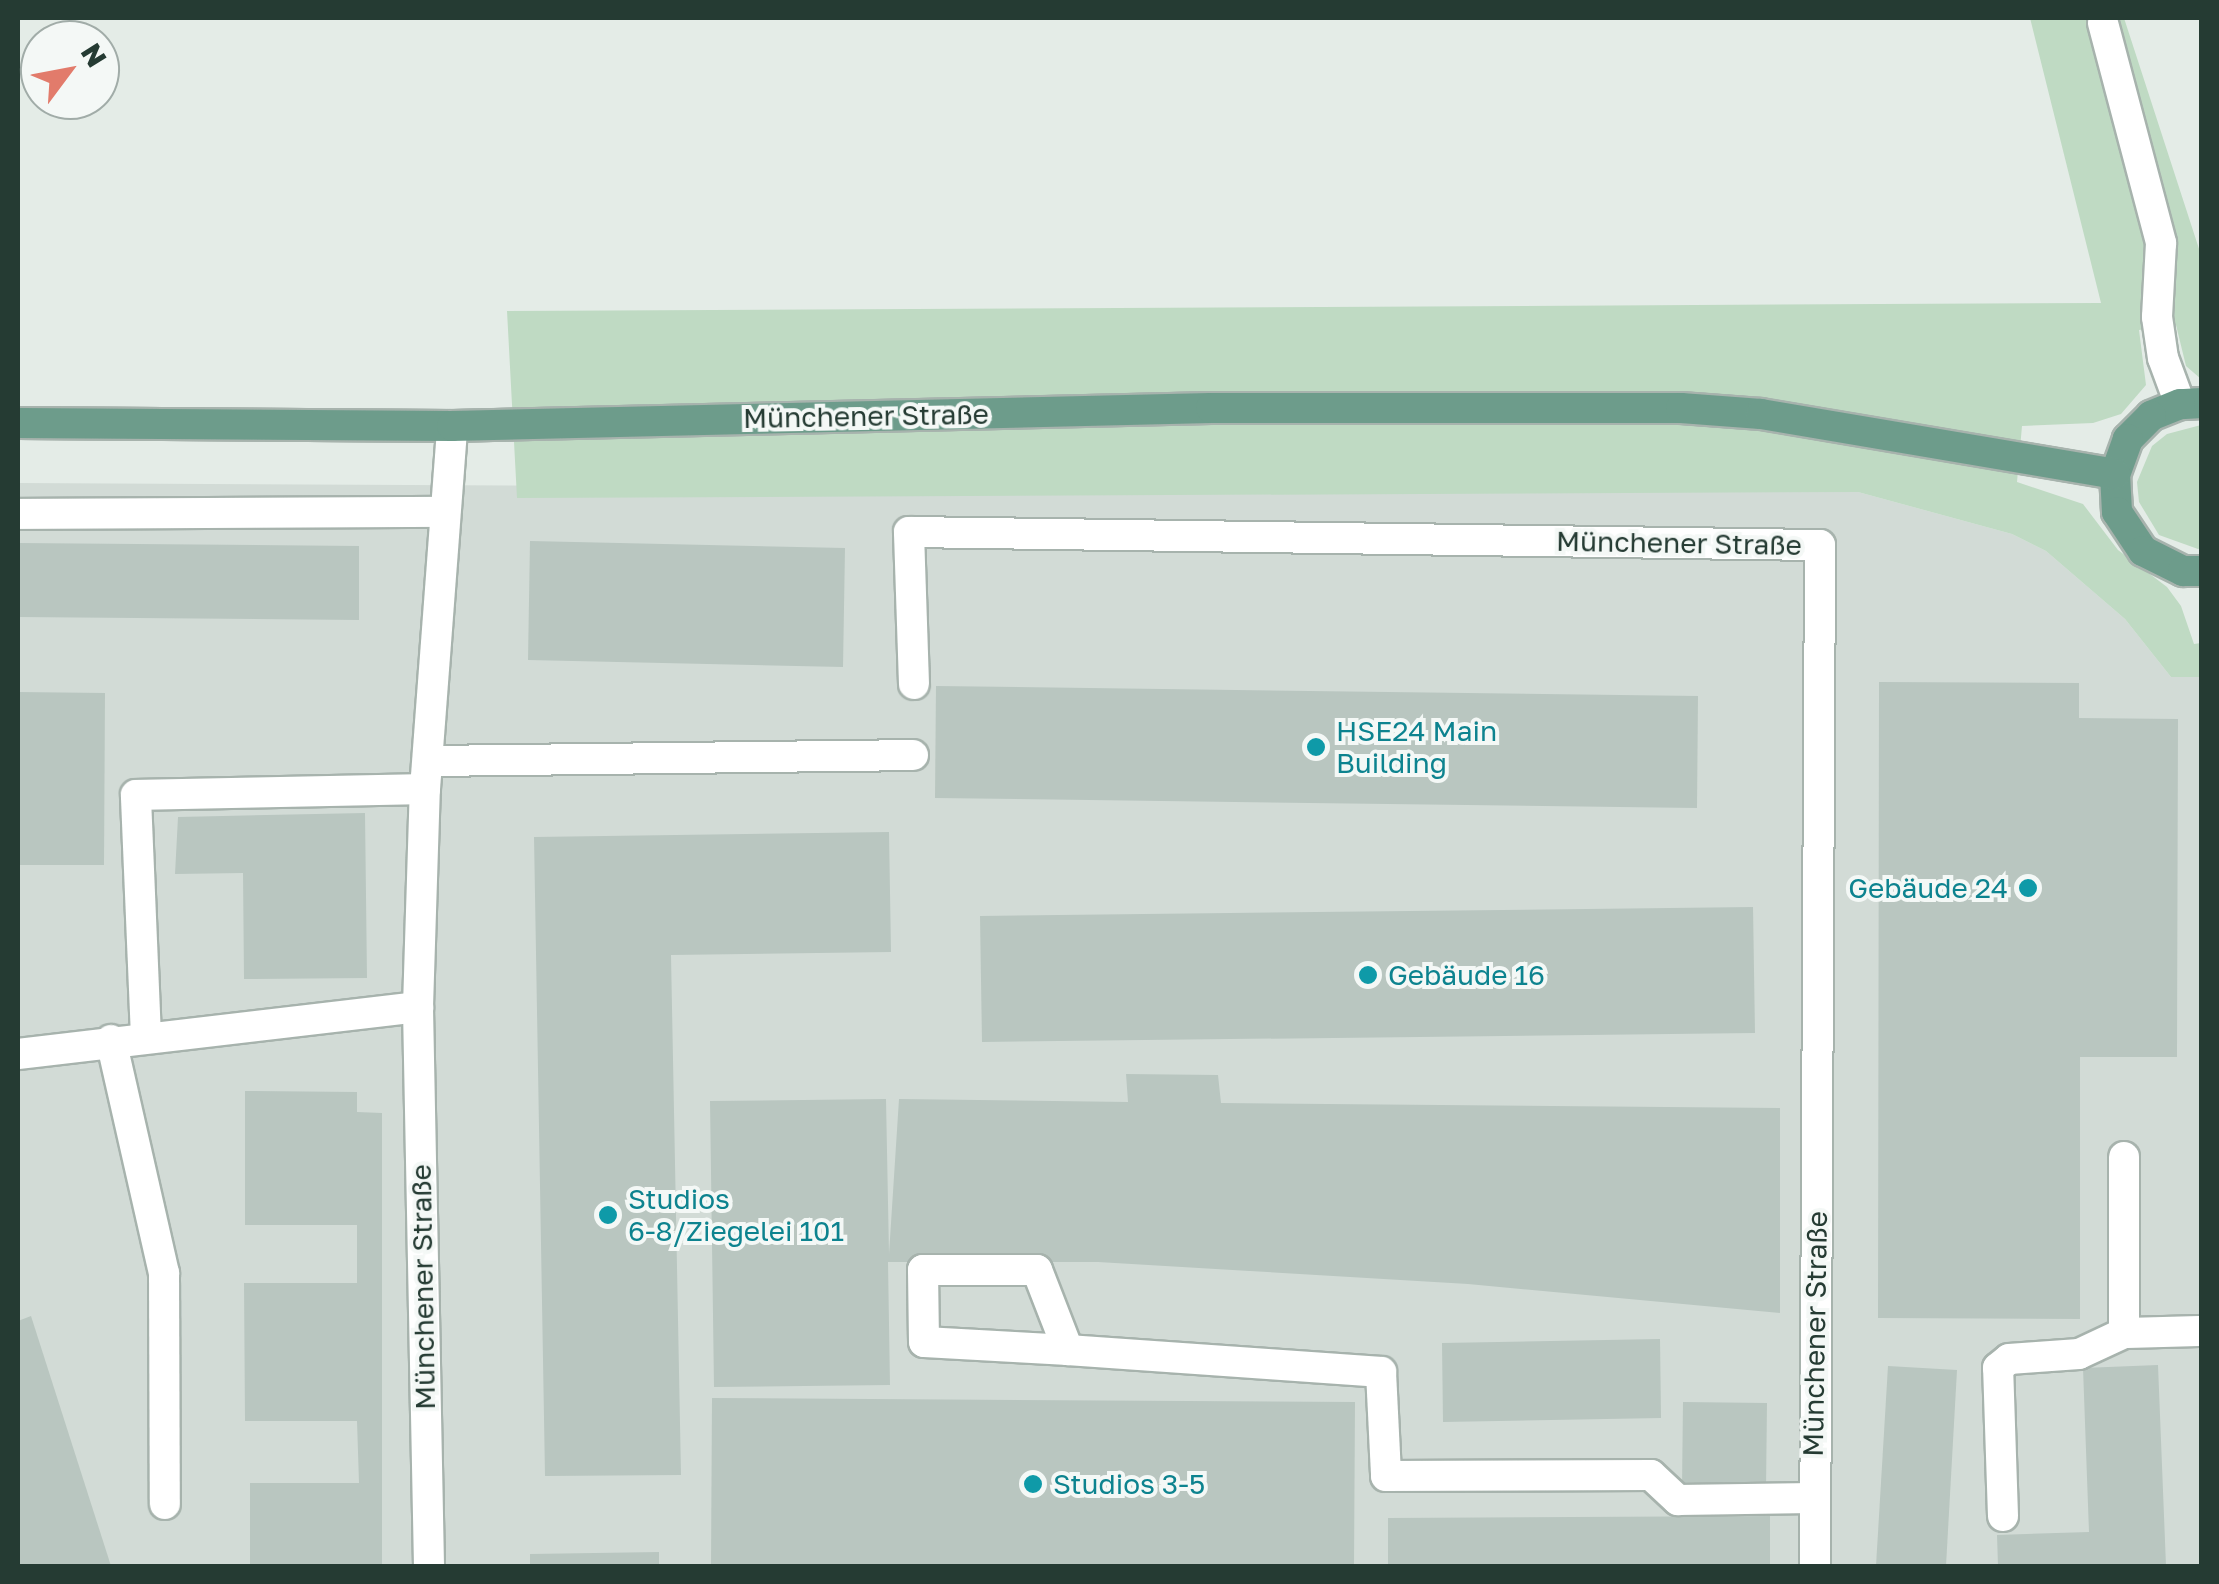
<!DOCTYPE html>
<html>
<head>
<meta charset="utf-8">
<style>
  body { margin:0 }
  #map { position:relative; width:2219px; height:1584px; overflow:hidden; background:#e4ece7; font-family:"Golos Text",sans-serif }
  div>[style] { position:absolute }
  .built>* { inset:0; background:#d2dbd6 }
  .green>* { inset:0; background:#bfdac3 }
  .building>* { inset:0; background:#b9c6c0 }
  .roads { filter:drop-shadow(2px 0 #a7b3ad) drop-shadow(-2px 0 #a7b3ad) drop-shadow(0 2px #a7b3ad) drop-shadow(0 -2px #a7b3ad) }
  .minor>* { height:30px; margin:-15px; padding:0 15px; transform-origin:15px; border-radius:15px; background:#fff }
  .major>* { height:30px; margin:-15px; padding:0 15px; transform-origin:15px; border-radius:15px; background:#6d9c8b }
  .dots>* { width:28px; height:28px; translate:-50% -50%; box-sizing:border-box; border:5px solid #f4f8f6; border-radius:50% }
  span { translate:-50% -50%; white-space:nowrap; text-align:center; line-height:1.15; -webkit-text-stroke:8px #f4f8f6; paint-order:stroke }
  .street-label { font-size:28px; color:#253b33 }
  .culture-label { font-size:28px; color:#0d838f }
  .left { translate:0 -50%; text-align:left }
  .right { translate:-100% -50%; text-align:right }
  .frame { position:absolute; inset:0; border:20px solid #253b33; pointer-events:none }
  .north { position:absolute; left:20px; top:20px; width:100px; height:100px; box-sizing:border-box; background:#f4f8f6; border:2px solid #a1aca8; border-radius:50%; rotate:58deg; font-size:28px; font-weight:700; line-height:40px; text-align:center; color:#253b33 }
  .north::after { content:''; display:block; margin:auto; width:35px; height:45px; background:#e27b6b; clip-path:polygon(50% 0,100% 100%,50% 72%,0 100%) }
</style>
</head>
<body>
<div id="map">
  <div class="built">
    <div style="clip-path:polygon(18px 483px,1858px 492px,2012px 534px,2046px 551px,2125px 619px,2171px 677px,2201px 677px,2201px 1566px,18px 1566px)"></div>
  </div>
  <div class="green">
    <div style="clip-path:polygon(2030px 18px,2124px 18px,2201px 255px,2201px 379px,2186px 366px,2176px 325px,2139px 330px,2146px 385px,2121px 414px,2093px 423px,2022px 426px,2017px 482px,2083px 504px,2118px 550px,2167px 587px,2181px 606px,2194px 644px,2201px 643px,2201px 677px,2171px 677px,2125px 619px,2046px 551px,2012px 534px,1858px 492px,517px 498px,507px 311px,2101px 303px)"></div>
    <div style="clip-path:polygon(2201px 425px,2202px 548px,2198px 549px,2159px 535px,2139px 502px,2137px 482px,2152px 446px,2167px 434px)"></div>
  </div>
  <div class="building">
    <div style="clip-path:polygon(530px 541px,845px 548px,843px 667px,528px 660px)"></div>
    <div style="clip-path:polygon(18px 543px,359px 546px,359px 620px,18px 617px)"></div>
    <div style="clip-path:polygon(1879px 682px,2079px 683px,2079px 718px,2178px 719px,2177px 1057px,2080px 1057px,2080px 1319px,1878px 1318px)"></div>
    <div style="clip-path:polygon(936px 686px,1698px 696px,1697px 808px,935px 798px)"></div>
    <div style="clip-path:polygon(18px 692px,105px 693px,104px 865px,18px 865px)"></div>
    <div style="clip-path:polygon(365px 813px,367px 978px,244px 979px,243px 873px,175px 874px,178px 817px)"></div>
    <div style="clip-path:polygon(889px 832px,891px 952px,671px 955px,681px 1475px,545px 1476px,534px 837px)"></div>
    <div style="clip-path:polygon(1753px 907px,1755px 1033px,982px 1042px,980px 916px)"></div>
    <div style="clip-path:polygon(1126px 1074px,1218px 1075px,1221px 1103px,1780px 1108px,1780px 1313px,1468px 1284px,1098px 1262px,888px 1262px,890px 1385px,714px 1387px,710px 1101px,886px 1099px,889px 1254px,899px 1099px,1128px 1102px)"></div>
    <div style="clip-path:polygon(245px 1091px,357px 1092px,357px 1112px,382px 1113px,382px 1566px,250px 1566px,250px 1483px,359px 1483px,357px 1421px,245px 1421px,244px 1283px,357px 1283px,357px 1225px,245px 1225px)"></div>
    <div style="clip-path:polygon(31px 1316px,111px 1566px,18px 1566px,18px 1321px)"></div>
    <div style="clip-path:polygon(1660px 1339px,1661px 1418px,1443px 1422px,1442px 1343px)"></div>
    <div style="clip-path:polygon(2158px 1365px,2166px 1566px,1998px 1566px,1997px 1535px,2089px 1532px,2083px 1368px)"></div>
    <div style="clip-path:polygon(1888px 1366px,1957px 1370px,1946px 1566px,1876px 1566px)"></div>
    <div style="clip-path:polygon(712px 1398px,1355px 1402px,1354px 1566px,711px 1566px)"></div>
    <div style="clip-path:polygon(1683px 1402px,1767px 1403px,1766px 1488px,1682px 1488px)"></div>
    <div style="clip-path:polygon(1770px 1516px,1770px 1566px,1388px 1566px,1388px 1518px)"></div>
    <div style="clip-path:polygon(659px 1552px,659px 1566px,530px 1566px,530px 1554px)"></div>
  </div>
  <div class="roads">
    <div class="minor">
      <div style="left:2103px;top:23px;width:228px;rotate:75.2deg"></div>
      <div style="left:2161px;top:243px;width:74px;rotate:93.1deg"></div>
      <div style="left:2157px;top:317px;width:41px;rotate:81.7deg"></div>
      <div style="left:2163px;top:358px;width:49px;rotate:69.7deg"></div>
      <div style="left:18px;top:514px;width:427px;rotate:-0.3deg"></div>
      <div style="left:914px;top:684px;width:152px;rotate:-91.9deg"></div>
      <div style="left:909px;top:532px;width:911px;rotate:0.82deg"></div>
      <div style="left:1820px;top:545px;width:1021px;rotate:90.28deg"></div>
      <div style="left:429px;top:761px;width:484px;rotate:-0.7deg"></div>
      <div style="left:146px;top:1037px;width:242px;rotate:-92.4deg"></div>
      <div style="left:136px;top:795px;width:289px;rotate:-1.2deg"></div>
      <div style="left:111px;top:1040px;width:239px;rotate:77.2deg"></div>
      <div style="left:164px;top:1273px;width:231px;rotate:89.8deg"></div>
      <div style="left:18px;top:1054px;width:403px;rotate:-6.7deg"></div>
      <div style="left:2124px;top:1157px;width:176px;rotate:90deg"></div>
      <div style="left:2124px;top:1333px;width:78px;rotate:-1.5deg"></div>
      <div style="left:1068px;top:1350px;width:144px;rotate:-176.8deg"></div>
      <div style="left:924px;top:1342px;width:72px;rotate:-90.8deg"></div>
      <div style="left:923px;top:1270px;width:114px"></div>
      <div style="left:1037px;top:1270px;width:86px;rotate:68.8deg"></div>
      <div style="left:1068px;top:1350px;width:314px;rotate:4deg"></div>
      <div style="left:1381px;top:1372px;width:104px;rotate:87.2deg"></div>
      <div style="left:1386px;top:1476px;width:265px;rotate:-0.2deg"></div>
      <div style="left:1651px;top:1475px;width:37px;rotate:43deg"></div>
      <div style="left:1678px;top:1500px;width:135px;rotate:-0.8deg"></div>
      <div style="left:2003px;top:1516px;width:148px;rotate:-91.9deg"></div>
      <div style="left:1998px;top:1368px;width:14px;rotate:-39deg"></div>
      <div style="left:2009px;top:1359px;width:70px;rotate:-4.1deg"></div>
      <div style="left:2079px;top:1354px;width:50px;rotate:-25deg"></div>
      <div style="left:429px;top:1566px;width:559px;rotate:-91.13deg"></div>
      <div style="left:418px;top:1007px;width:218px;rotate:-88.2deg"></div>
      <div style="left:425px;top:789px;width:364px;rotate:-85.7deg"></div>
    </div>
    <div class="major">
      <div style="left:2202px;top:403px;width:22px;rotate:177deg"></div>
      <div style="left:2180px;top:404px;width:31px;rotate:158deg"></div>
      <div style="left:2151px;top:416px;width:33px;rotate:135deg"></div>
      <div style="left:2128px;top:439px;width:37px;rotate:110deg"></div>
      <div style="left:2115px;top:474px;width:38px;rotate:87deg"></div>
      <div style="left:2117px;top:512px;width:47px;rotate:56.3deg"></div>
      <div style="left:2143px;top:551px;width:45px;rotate:26.6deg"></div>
      <div style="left:2183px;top:571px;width:19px"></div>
      <div style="left:18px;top:423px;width:434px;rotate:0.4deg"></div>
      <div style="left:452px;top:426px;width:759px;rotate:-1.36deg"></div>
      <div style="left:1211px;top:408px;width:470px"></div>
      <div style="left:1681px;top:408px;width:80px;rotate:4.3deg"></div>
      <div style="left:1761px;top:414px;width:359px;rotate:9.6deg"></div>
    </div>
  </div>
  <div class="dots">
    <div style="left:1316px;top:747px;background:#0f9aa8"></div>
    <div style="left:2028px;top:888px;background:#0f9aa8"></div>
    <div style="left:1368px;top:975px;background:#0f9aa8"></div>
    <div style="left:608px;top:1215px;background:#0f9aa8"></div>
    <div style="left:1033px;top:1484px;background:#0f9aa8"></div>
  </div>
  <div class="street-label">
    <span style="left:866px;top:416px;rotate:-1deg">Münchener Straße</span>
    <span style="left:1679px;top:543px;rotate:1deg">Münchener Straße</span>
    <span style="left:423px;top:1287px;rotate:-91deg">Münchener Straße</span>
    <span style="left:1815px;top:1334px;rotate:-89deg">Münchener Straße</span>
  </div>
  <div class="culture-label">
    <span class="left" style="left:1336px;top:747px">HSE24 Main<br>Building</span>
    <span class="right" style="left:2008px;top:888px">Gebäude 24</span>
    <span class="left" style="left:1388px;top:975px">Gebäude 16</span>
    <span class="left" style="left:628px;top:1215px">Studios<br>6-8/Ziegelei 101</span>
    <span class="left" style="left:1053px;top:1484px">Studios 3-5</span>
  </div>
  <div class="frame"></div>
  <div class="north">N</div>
</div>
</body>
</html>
